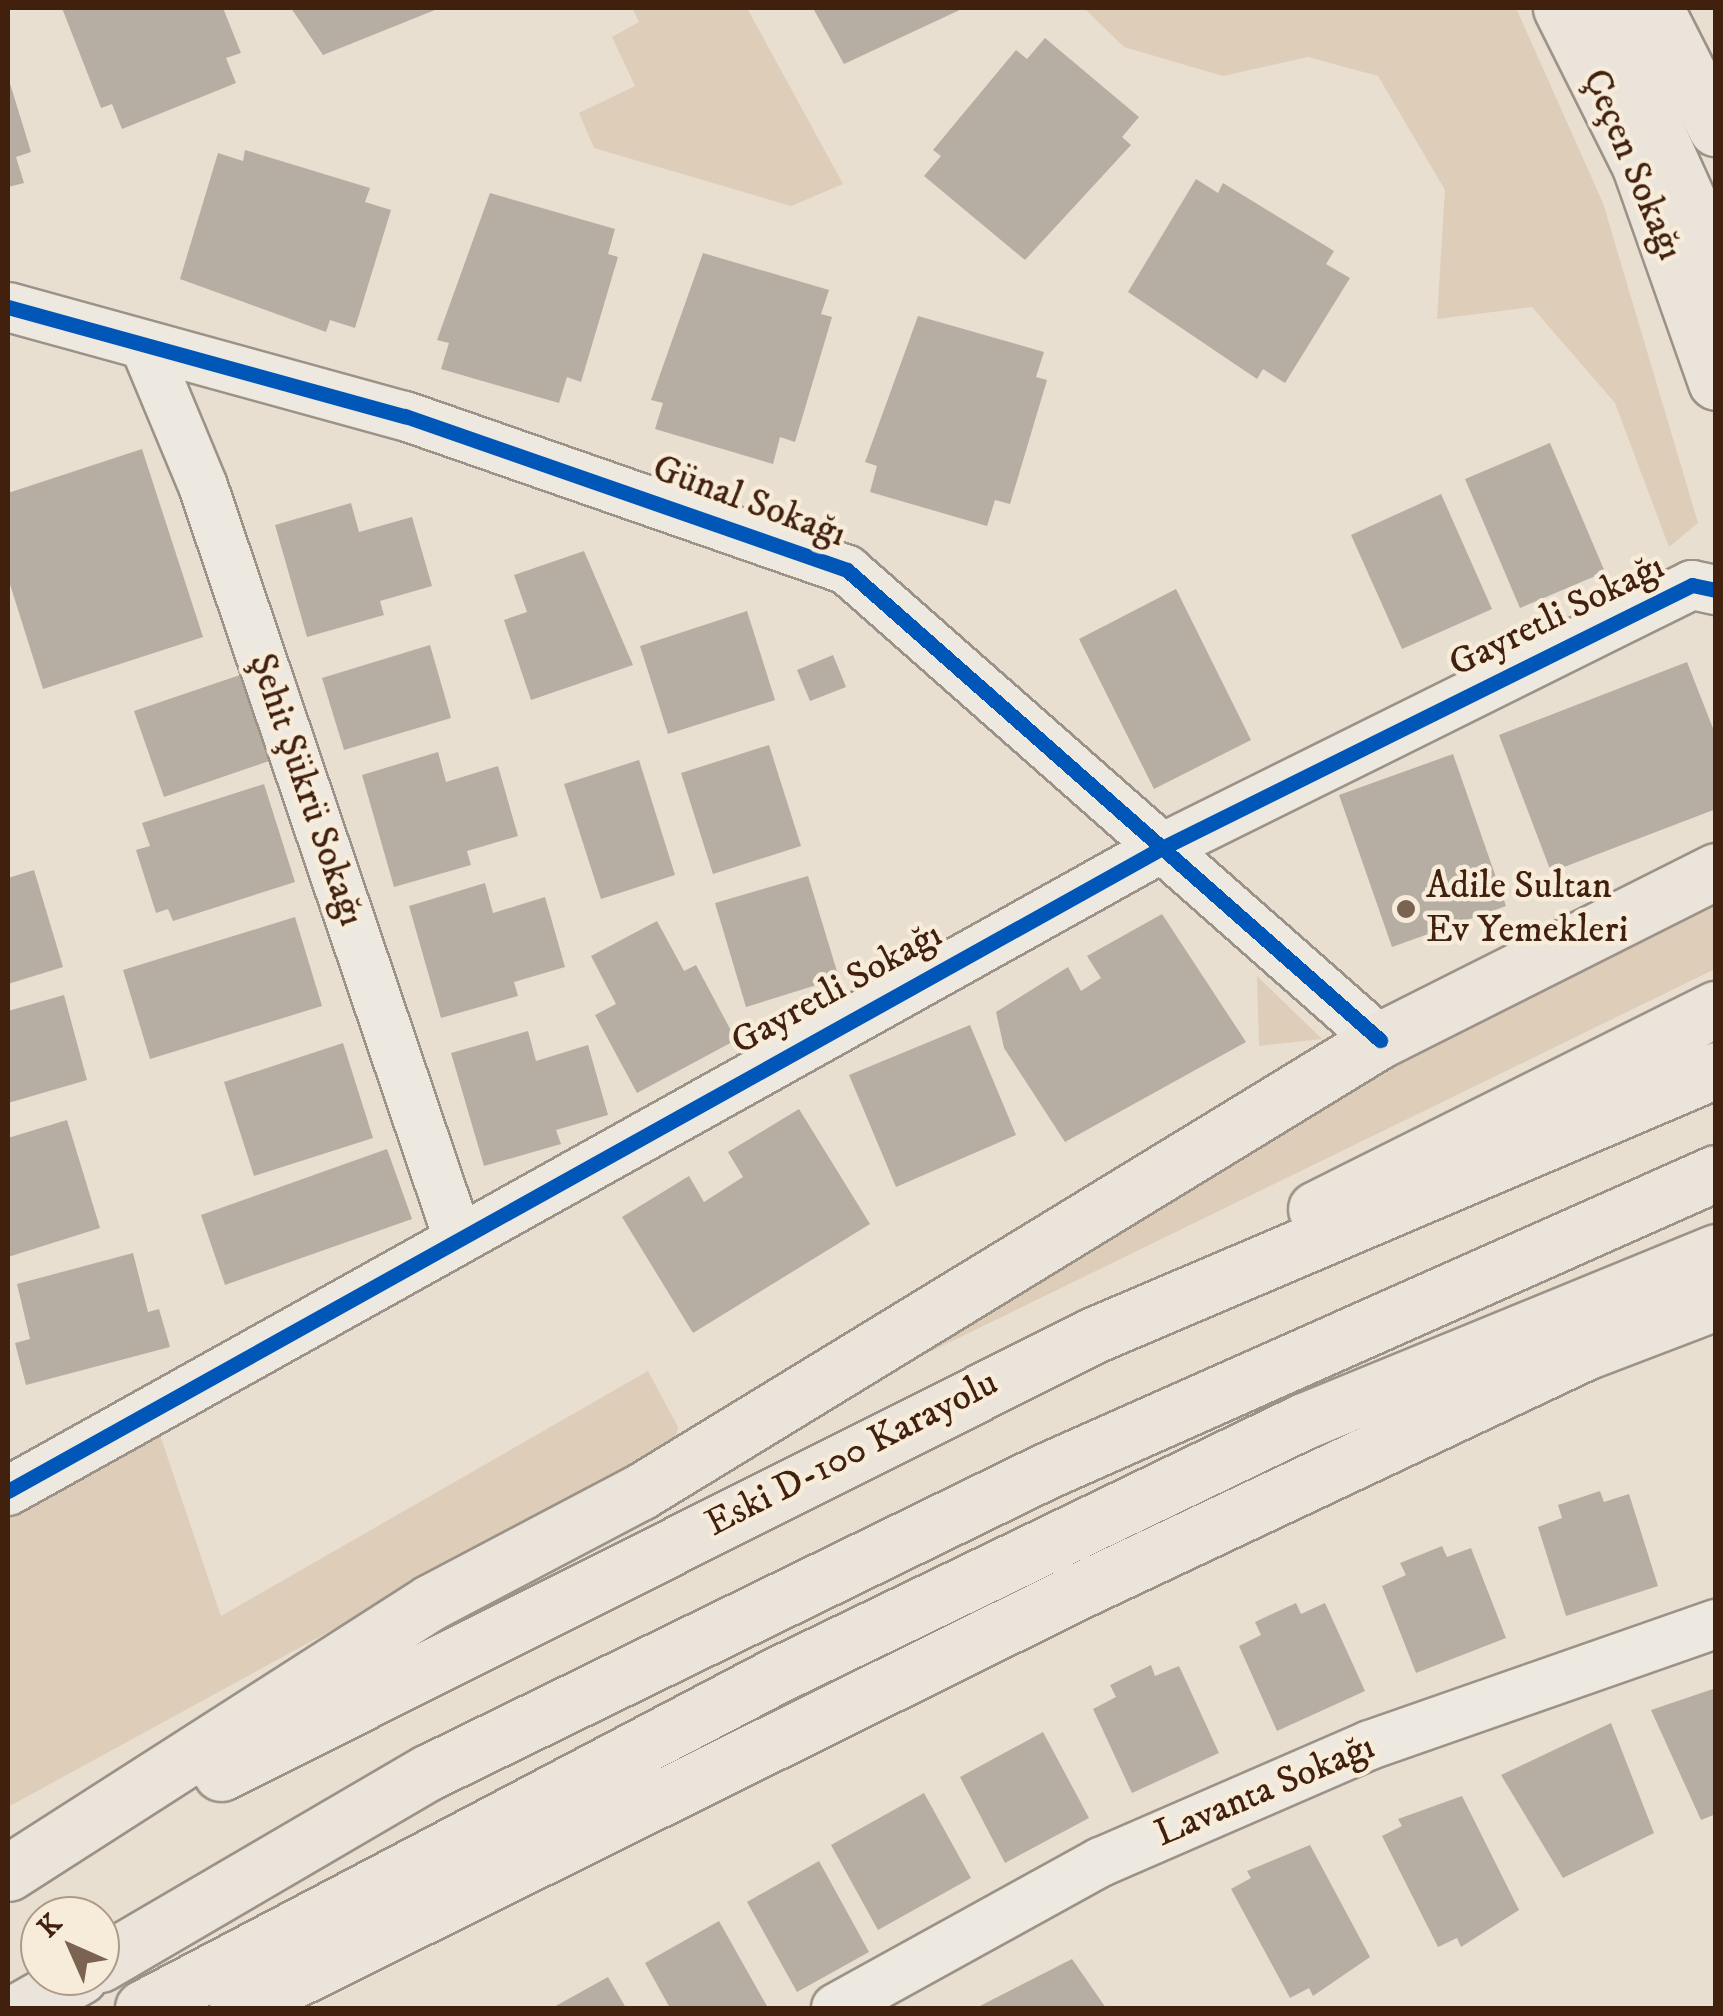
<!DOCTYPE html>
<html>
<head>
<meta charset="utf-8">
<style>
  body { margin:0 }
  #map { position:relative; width:1723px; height:2016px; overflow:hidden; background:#e8dfd0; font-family:"IM FELL DW Pica",serif }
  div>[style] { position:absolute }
  .green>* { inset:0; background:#decdb9 }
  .building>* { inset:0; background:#b6aea2 }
  .roads { filter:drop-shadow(2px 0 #9c9287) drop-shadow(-2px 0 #9c9287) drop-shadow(0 2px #9c9287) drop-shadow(0 -2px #9c9287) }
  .minor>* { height:48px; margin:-24px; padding:0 24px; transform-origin:24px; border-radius:24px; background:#ede8e0 }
  .major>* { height:55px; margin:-27.5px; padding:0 27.5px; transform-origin:27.5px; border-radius:27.5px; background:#eae4db }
  .highway>* { height:55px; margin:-27.5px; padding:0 27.5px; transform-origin:27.5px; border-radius:27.5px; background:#eae4db }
  .cycleway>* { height:15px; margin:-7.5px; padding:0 7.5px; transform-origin:7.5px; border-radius:7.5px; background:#0057b8 }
  .dots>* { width:28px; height:28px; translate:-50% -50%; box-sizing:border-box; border:5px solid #f7ebda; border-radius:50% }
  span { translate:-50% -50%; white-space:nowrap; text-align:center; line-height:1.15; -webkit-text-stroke:9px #f7ebda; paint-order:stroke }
  .street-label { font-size:38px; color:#41200d }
  .poi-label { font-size:38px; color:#41200d }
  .left { translate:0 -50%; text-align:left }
  .frame { position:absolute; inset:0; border:10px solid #41200d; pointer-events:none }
  .north { position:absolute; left:20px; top:1896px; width:100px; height:100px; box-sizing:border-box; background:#f7ebda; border:2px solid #ae9a88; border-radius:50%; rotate:315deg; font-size:28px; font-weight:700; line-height:40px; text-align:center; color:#41200d }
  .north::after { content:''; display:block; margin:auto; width:35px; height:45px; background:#7b6351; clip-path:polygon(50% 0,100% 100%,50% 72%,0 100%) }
</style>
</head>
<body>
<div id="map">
  <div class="green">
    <div style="clip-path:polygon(632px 8px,747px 8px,843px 184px,791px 206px,594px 148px,579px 113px,635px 86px,612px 37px,639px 22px)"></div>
    <div style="clip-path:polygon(1084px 8px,1516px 8px,1603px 203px,1698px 523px,1669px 547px,1615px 403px,1532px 307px,1437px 319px,1445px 190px,1378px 76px,1308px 57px,1223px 76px,1124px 47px)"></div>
    <div style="clip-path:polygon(1715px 904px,1715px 969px,901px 1366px,1089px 1240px,1496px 1006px)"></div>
    <div style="clip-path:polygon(1257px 976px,1322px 1039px,1259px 1046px)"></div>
    <div style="clip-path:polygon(648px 1371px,678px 1427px,674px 1443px,8px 1807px,8px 1514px,160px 1435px,221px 1616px)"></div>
  </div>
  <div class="building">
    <div style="clip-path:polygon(62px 8px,223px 8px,241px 53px,226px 58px,236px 83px,122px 129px,112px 104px,101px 108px)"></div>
    <div style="clip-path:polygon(291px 8px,440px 8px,323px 55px)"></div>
    <div style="clip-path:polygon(813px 8px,964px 8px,844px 64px)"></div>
    <div style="clip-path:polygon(1045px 38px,1139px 117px,1122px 137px,1131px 145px,1025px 260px,924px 176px,941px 156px,933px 150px,1016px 50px,1027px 59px)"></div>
    <div style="clip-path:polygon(8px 77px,31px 152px,16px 157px,24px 183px,8px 187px)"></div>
    <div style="clip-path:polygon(245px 150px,370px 188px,365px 202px,391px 210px,355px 328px,330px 320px,326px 332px,180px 279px,218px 153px,243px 161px)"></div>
    <div style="clip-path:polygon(1196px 179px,1218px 193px,1223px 183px,1334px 251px,1326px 264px,1350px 278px,1285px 383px,1263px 369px,1257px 379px,1128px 292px)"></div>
    <div style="clip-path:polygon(490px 193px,615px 229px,608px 254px,618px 257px,581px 382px,567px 377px,559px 403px,441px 369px,449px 343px,437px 340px)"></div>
    <div style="clip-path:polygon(703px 253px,829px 290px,821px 314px,832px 317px,795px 442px,780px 437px,773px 464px,655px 429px,663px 403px,651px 400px)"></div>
    <div style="clip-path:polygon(918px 316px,1044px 352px,1036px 377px,1047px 380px,1010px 504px,995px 500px,987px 526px,870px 492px,877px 466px,865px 462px)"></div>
    <div style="clip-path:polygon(1550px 443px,1605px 572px,1520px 608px,1465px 479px)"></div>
    <div style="clip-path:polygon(142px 449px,203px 637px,43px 689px,8px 578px,8px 493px)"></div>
    <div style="clip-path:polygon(1441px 494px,1492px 609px,1402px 649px,1351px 535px)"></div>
    <div style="clip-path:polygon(351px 503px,359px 532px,412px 517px,432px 586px,380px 601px,384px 615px,307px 637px,275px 525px)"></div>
    <div style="clip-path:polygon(584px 551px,633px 665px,531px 700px,504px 620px,527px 612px,514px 575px)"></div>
    <div style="clip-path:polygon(1176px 589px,1251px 740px,1154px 789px,1079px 639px)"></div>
    <div style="clip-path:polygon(747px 611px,775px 700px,668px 734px,640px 646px)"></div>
    <div style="clip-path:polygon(430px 645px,451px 718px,344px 750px,322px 678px)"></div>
    <div style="clip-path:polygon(833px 655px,846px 687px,810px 701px,797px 670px)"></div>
    <div style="clip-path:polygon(1687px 662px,1716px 736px,1716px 809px,1551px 872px,1499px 735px)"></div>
    <div style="clip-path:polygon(240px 675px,269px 761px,164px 797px,134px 711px)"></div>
    <div style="clip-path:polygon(769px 745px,801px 846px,713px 874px,681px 773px)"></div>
    <div style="clip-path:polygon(438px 752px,446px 782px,498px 766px,518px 836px,467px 851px,471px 865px,394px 887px,362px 775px)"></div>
    <div style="clip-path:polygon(1453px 754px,1506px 906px,1392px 947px,1339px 795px)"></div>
    <div style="clip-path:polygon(639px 760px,675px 875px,601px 899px,564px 784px)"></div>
    <div style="clip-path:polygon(264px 784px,295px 882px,173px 921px,168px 909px,156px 913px,136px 850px,150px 846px,142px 823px)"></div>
    <div style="clip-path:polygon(34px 870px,63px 967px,8px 984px,8px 878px)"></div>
    <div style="clip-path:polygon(808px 876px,839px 978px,746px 1007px,715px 903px)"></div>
    <div style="clip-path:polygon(485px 883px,493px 913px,545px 897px,565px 967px,514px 982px,518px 996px,441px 1018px,409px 906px)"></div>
    <div style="clip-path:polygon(1162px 914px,1246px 1042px,1065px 1142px,1004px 1048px,996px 1012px,1068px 967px,1081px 991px,1101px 978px,1087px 956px)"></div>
    <div style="clip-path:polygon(295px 917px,322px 1006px,150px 1059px,123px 970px)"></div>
    <div style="clip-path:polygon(657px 921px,684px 971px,696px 965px,736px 1040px,637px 1093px,595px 1015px,616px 1004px,591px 956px)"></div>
    <div style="clip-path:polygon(64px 995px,87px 1080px,8px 1103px,8px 1011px)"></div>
    <div style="clip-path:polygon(970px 1025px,1016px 1135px,896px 1187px,849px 1075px)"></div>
    <div style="clip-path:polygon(528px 1031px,536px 1061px,588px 1045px,608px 1115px,556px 1130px,561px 1144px,484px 1166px,451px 1053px)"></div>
    <div style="clip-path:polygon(343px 1043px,373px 1138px,254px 1176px,224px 1082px)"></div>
    <div style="clip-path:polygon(799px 1109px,870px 1224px,693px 1333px,622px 1217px,689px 1176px,704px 1202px,743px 1177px,728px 1152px)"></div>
    <div style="clip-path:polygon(67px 1120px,100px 1228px,8px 1257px,8px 1138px)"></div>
    <div style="clip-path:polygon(387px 1149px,412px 1219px,225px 1285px,201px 1215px)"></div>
    <div style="clip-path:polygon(133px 1253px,148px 1312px,159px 1309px,170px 1347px,26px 1385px,15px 1343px,30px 1339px,17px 1284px)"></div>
    <div style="clip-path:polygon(1600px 1491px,1604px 1502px,1629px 1494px,1658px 1586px,1566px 1616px,1538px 1527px,1562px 1518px,1558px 1505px)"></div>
    <div style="clip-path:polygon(1442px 1546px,1447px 1557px,1471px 1548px,1506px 1638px,1416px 1673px,1382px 1586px,1406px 1575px,1400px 1563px)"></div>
    <div style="clip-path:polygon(1296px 1603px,1301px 1614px,1325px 1603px,1365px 1691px,1277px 1731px,1239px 1646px,1261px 1635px,1255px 1622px)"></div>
    <div style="clip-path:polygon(1151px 1665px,1155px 1676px,1179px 1666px,1219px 1753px,1132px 1793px,1093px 1709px,1116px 1697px,1110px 1685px)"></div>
    <div style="clip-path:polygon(1716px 1688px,1716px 1814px,1701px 1820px,1651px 1710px)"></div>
    <div style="clip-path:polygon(1611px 1723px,1654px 1833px,1563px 1878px,1501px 1775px)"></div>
    <div style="clip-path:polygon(1043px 1732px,1089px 1818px,1005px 1863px,960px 1777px)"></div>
    <div style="clip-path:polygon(924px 1793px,971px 1878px,878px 1930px,831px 1845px)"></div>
    <div style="clip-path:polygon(1462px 1796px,1519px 1910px,1461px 1947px,1457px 1938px,1438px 1947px,1382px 1836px,1402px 1826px,1398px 1819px)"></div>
    <div style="clip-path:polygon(1310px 1845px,1370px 1957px,1313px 1996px,1309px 1988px,1290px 1998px,1231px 1889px,1251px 1878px,1247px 1871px)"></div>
    <div style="clip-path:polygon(819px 1861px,869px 1952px,797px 1992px,747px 1902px)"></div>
    <div style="clip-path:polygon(719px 1921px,768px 2008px,670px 2008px,645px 1963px)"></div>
    <div style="clip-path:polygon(1072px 1959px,1106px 2008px,976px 2008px)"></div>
    <div style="clip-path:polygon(608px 1977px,626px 2008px,552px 2008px)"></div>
  </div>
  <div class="roads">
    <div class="minor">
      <div style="left:8px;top:307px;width:412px;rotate:15.4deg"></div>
      <div style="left:405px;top:416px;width:468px;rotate:19.2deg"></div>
      <div style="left:847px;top:570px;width:711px;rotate:41.41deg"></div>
      <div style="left:146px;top:349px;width:148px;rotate:67.4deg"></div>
      <div style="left:203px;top:486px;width:791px;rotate:71.27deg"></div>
      <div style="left:8px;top:1491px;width:1319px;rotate:-29.13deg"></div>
      <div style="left:1160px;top:849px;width:594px;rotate:-26.39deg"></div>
      <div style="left:1692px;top:585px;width:25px;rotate:12deg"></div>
      <div style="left:836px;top:2008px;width:303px;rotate:-28.9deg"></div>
      <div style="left:1101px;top:1862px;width:293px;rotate:-23.5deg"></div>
      <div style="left:1370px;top:1745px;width:367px;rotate:-19.3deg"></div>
    </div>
    <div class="major">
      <div style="left:1561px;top:8px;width:177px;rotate:63.4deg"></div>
      <div style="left:1640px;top:166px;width:229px;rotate:70.6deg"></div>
      <div style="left:1655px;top:8px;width:135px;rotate:63.1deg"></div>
    </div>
    <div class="highway">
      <div style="left:1601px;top:8px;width:280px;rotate:65.7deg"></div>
      <div style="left:1316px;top:1209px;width:447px;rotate:-26.6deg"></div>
      <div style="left:221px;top:1773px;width:977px;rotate:-26.64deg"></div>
      <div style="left:1094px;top:1335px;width:676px;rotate:-23.08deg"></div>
      <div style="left:8px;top:1873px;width:502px;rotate:-32.65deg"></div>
      <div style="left:431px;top:1602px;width:236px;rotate:-27.8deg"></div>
      <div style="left:640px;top:1492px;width:867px;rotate:-31.42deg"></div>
      <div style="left:1380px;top:1040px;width:376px;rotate:-26.7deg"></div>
      <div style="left:100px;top:1964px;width:381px;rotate:-30.3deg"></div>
      <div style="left:429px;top:1772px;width:687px;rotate:-26.01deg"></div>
      <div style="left:1046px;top:1471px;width:733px;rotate:-23.98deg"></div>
      <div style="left:24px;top:2008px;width:64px;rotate:-29.7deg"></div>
      <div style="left:143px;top:2008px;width:716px;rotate:-27.71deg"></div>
      <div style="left:777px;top:1675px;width:585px;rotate:-25.73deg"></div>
      <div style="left:1304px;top:1421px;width:445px;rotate:-22.3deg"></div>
      <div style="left:237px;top:2008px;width:934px;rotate:-26.37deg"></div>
      <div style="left:1074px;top:1593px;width:565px;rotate:-25.25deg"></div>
      <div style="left:1585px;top:1352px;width:140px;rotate:-20.9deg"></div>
    </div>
  </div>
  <div class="cycleway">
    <div style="left:8px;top:307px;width:412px;rotate:15.4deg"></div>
    <div style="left:405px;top:416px;width:468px;rotate:19.2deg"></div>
    <div style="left:847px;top:570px;width:711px;rotate:41.41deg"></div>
    <div style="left:8px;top:1491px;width:1319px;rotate:-29.13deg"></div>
    <div style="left:1160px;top:849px;width:594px;rotate:-26.39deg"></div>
    <div style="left:1692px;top:585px;width:25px;rotate:12deg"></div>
  </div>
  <div class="dots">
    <div style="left:1406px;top:909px;background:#7b6351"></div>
  </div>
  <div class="street-label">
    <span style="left:1632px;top:165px;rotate:67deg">Çeçen Sokağı</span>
    <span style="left:749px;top:502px;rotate:20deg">Günal Sokağı</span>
    <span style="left:1557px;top:616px;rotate:-26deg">Gayretli Sokağı</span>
    <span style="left:306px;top:790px;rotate:71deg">Şehit Şükrü Sokağı</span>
    <span style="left:837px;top:989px;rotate:-29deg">Gayretli Sokağı</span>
    <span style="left:852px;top:1454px;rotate:-27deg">Eski D-100 Karayolu</span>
    <span style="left:1265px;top:1791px;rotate:-23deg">Lavanta Sokağı</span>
  </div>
  <div class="poi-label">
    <span class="left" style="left:1426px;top:909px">Adile Sultan<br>Ev Yemekleri</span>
  </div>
  <div class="frame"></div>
  <div class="north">K</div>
</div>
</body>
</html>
